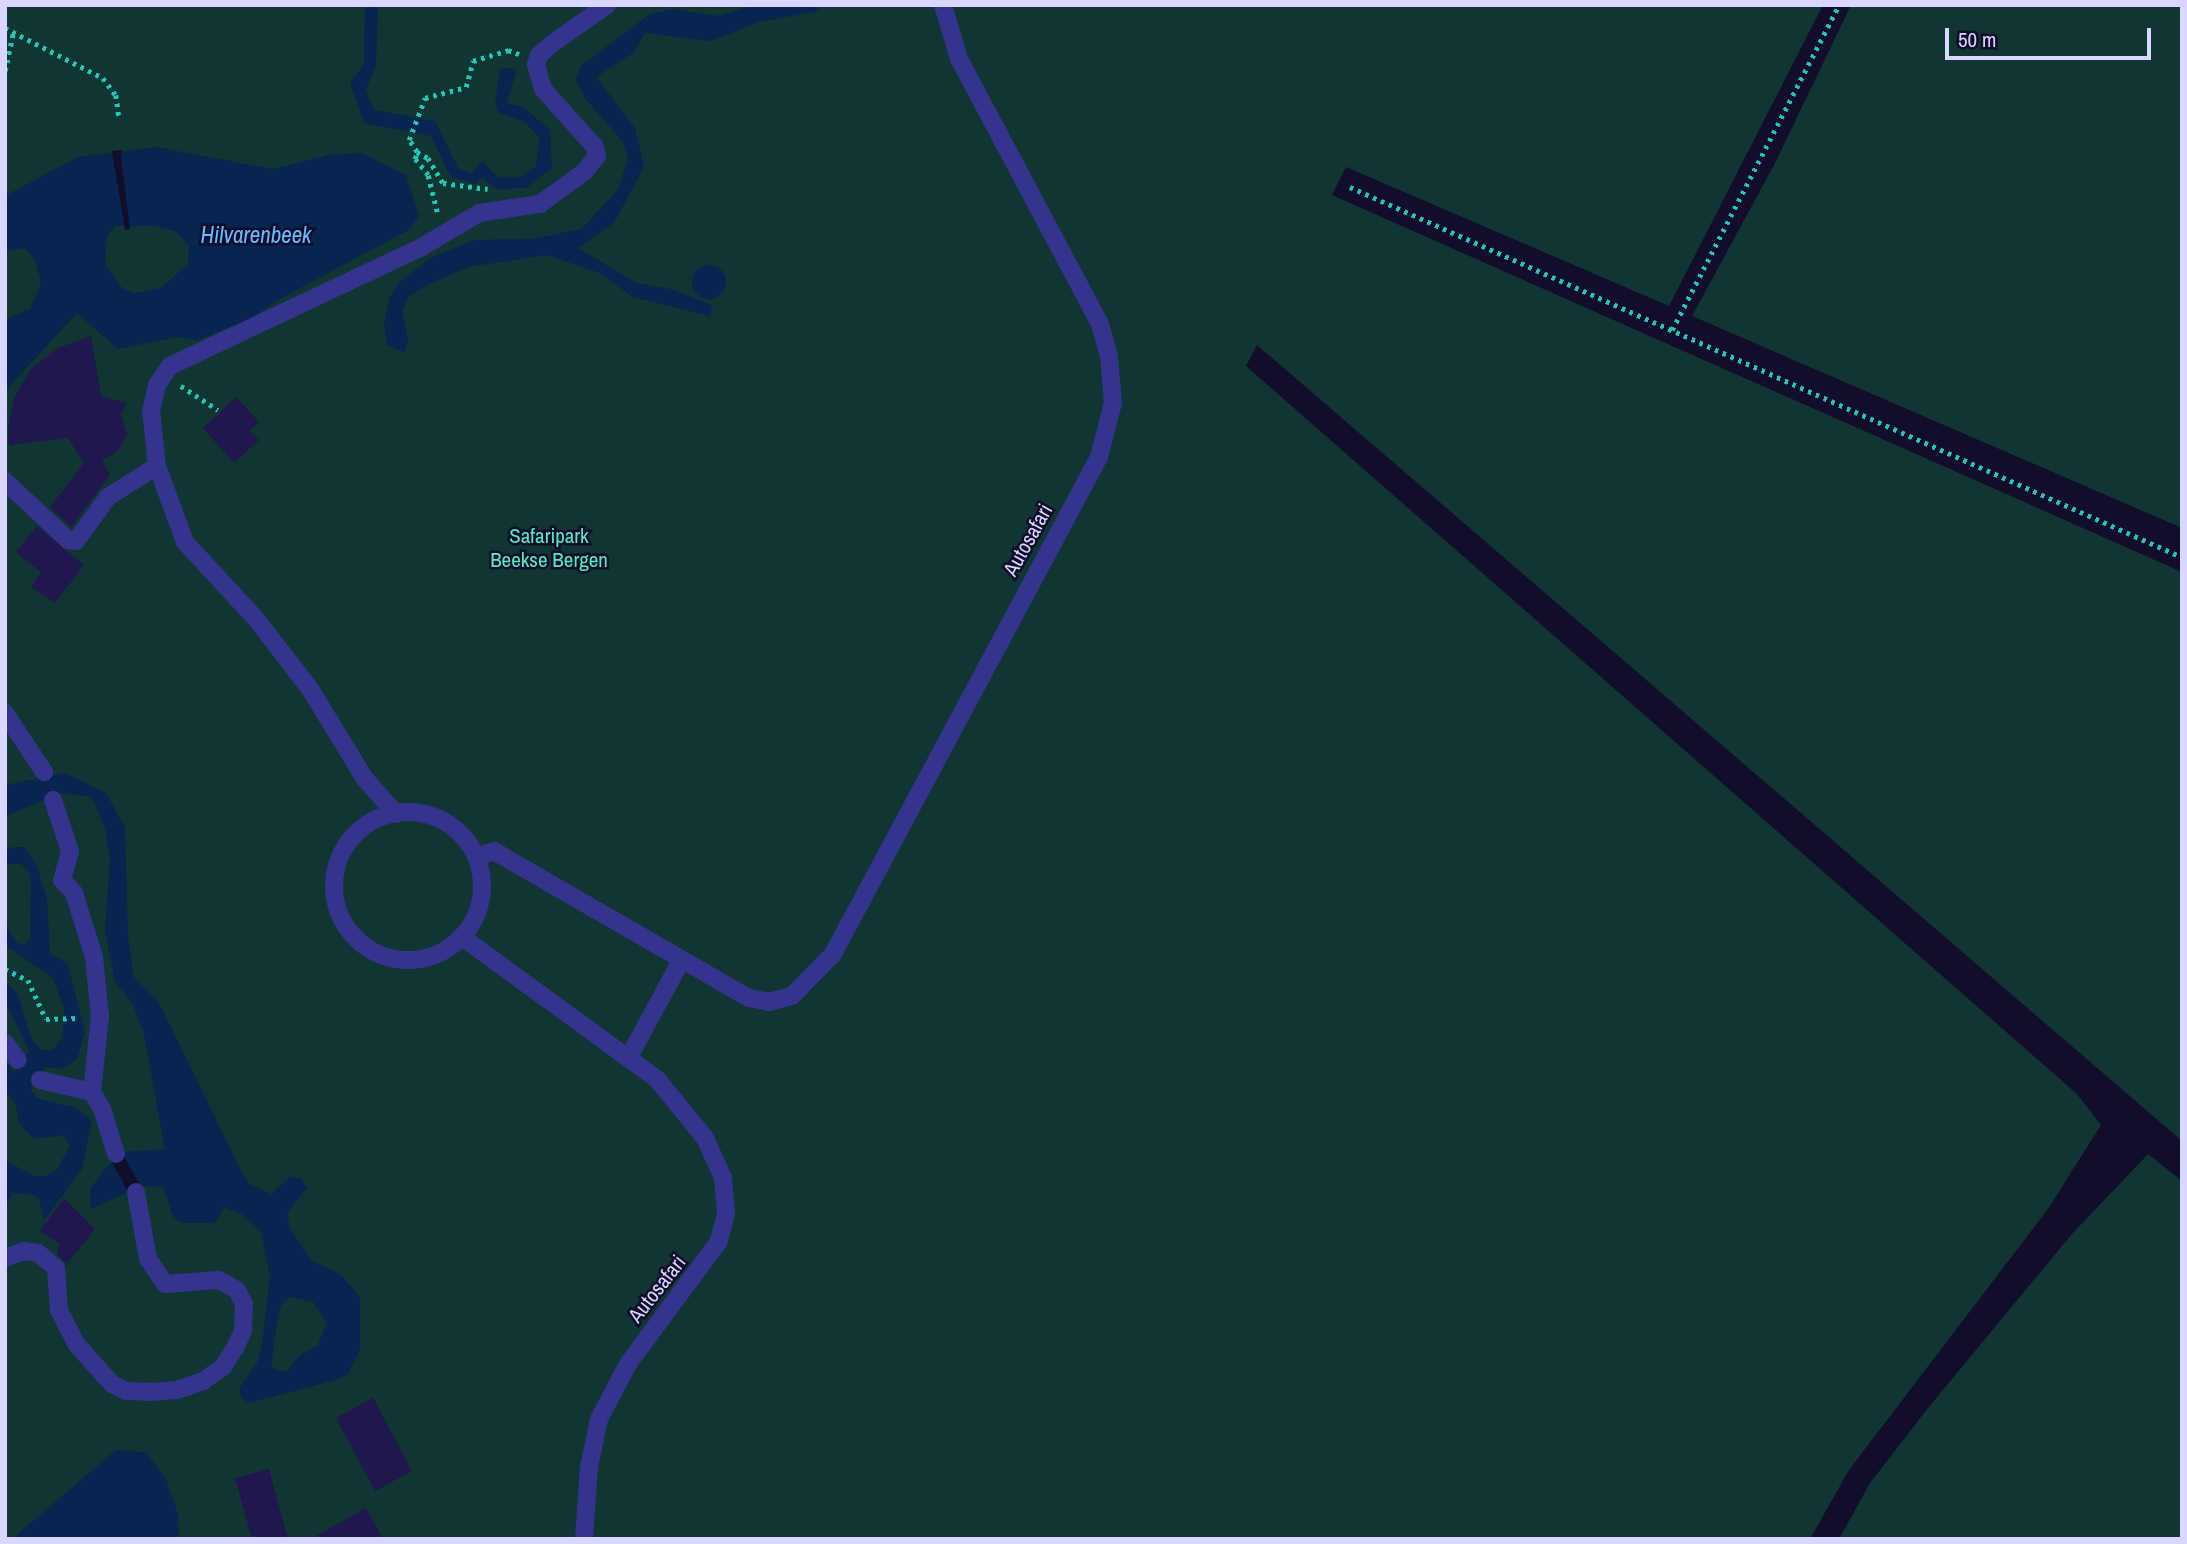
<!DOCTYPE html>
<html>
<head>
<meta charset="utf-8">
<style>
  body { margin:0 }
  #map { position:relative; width:2187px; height:1544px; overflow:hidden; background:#110d2a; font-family:"Archivo Narrow",sans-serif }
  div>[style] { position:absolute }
  .green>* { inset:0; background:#103532 }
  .water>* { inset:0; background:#072550 }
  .round { border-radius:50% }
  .pier>* { inset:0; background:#110d2a }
  .building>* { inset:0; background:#20174e }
  .path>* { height:4.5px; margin-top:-2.25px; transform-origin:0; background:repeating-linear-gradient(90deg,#22c8b7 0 3.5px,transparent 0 8.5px) }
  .minor>* { height:18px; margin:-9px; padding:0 9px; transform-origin:9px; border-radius:9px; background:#34348e }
  .minor>.ring { margin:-9px; padding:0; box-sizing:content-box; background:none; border:18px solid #34348e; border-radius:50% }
  span { translate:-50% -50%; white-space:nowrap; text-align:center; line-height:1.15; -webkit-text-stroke:5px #110d2a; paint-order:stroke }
  .park-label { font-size:21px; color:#55edc0 }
  .street-label { font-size:21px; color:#dad7ff }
  .water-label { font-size:23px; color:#65beff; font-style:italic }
  .frame { position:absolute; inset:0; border:7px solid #dad7ff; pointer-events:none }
  .scale { position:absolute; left:1945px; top:28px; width:206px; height:32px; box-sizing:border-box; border:4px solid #dad7ff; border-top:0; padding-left:9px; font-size:21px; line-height:24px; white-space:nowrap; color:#dad7ff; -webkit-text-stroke:5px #110d2a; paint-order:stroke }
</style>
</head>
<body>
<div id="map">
  <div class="green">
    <div style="clip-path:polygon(5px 5px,1823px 5px,1669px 306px,1346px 167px,1332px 195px,2182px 572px,2182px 1141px,1257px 345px,1246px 366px,2077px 1094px,2101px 1125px,2048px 1209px,1849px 1470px,1810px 1539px,5px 1539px)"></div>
    <div style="clip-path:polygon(1851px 5px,2182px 5px,2182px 528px,1692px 316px,1774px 165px)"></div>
    <div style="clip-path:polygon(2148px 1154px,2182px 1181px,2182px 1539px,1839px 1539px,1870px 1483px,1928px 1408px,2071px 1235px)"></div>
  </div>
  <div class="water">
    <div style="clip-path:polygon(365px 5px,378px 5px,376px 64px,366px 90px,374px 110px,435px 121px,458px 168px,471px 173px,482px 161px,499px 178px,522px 177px,536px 166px,540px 138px,523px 121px,498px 113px,495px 104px,500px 68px,517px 69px,507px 103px,523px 107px,550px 130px,552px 168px,526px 188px,495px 189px,482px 177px,475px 184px,451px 177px,431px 136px,364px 123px,350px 83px,364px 64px)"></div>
    <div style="clip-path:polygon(754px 5px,822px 5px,815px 12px,762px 21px,711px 41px,645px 33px,633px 53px,596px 77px,635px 128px,644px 167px,614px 223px,578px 248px,636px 283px,670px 289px,712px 305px,710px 316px,633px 297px,600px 273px,547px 255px,468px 267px,433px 282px,409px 296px,402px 312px,408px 340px,405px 353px,387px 345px,384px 323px,390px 297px,399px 283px,430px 258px,474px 240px,531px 239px,582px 229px,619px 188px,628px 158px,623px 142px,584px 97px,576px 80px,581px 66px,650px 14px,672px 9px,719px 16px)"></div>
    <div style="clip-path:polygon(evenodd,155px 147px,274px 169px,329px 155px,362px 153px,406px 175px,419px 215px,410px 229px,276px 301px,250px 319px,197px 340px,177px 337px,118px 349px,77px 313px,5px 391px,5px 320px,30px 309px,41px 283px,35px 259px,25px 248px,5px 251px,5px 196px,78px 157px,155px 147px,115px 226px,154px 226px,175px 231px,189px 245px,188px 264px,161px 288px,135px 293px,122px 288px,105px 264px,107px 236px,115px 226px)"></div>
    <div class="round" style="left:692px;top:265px;width:34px;height:34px"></div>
    <div style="clip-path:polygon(evenodd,65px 773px,106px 793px,125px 828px,128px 938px,134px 977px,158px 1001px,243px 1174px,249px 1184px,271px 1194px,290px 1177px,301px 1178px,307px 1188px,287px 1213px,290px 1229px,312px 1261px,340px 1274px,360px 1297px,360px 1350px,348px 1374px,335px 1380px,249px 1403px,242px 1399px,239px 1389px,258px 1361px,262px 1344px,270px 1277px,261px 1232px,243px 1215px,224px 1207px,215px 1223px,181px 1223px,173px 1216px,163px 1187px,141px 1186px,91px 1209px,90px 1190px,102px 1172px,124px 1152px,165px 1149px,143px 1030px,133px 1005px,115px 982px,105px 930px,110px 859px,105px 829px,92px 797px,60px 793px,5px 817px,5px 785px,65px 773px,290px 1297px,313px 1302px,327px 1322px,318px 1345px,300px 1355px,287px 1371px,279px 1372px,271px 1366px,277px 1321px,281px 1305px,290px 1297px)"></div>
    <div style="clip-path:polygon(13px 847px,25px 847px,36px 864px,47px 899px,50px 954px,67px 962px,85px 1031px,77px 1059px,61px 1069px,46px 1067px,30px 1088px,37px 1098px,77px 1108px,92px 1121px,82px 1169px,44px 1221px,39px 1198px,34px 1195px,12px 1193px,5px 1211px,5px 1160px,34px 1176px,45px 1176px,57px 1169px,70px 1146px,64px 1135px,34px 1139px,19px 1124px,16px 1105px,5px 1090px,5px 1061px,14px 1073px,29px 1051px,5px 1001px,5px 982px,17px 992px,32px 1040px,42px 1050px,53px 1050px,63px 1037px,64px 1009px,53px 978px,5px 945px,5px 923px,17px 943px,24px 945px,30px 938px,31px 882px,28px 870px,21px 864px,5px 864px,5px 851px)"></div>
    <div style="clip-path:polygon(116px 1450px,146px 1452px,166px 1479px,178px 1514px,179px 1539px,12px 1539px)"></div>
  </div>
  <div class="pier">
    <div style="clip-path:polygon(122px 150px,121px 157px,130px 229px,125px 230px,112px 151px)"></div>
    <div style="clip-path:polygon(121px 1151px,142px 1189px,130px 1195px,110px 1159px)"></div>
  </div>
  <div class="building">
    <div style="clip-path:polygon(91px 336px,101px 396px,127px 403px,121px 414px,127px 435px,118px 451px,102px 460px,110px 475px,71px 527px,50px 507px,84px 463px,68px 438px,9px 445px,8px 429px,14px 398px,30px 370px,58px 348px)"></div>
    <div style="clip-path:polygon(236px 397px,259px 422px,250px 431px,259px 440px,234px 463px,203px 428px)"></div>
    <div style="clip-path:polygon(37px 526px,84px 565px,55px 603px,31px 587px,41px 572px,16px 552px)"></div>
    <div style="clip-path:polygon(64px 1198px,95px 1229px,67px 1264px,57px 1254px,60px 1244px,40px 1231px)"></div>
    <div style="clip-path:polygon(373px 1398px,412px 1471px,375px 1491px,336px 1418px)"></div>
    <div style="clip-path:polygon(269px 1469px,288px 1539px,252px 1539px,235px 1478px)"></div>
    <div style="clip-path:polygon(366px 1508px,383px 1539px,311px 1539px)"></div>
  </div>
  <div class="path">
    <div style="left:5px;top:28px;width:110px;rotate:27deg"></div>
    <div style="left:103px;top:78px;width:21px;rotate:53deg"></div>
    <div style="left:116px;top:95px;width:21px;rotate:82deg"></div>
    <div style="left:5px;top:71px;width:40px;rotate:-78deg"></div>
    <div style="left:417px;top:152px;width:14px;rotate:-124deg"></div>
    <div style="left:409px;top:140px;width:45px;rotate:-69.1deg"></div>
    <div style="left:425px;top:98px;width:42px;rotate:-15deg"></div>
    <div style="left:466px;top:87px;width:27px;rotate:-75deg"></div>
    <div style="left:473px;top:61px;width:37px;rotate:-17deg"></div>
    <div style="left:508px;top:50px;width:12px;rotate:20deg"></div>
    <div style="left:1350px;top:187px;width:911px;rotate:23.98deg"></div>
    <div style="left:437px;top:212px;width:38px;rotate:-104deg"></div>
    <div style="left:428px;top:175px;width:21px;rotate:-129deg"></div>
    <div style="left:415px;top:159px;width:7px;rotate:-74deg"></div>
    <div style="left:417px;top:152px;width:13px;rotate:29deg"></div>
    <div style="left:428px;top:158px;width:29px;rotate:59deg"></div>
    <div style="left:443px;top:183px;width:45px;rotate:7.6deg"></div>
    <div style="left:1672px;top:330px;width:365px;rotate:-62.8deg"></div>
    <div style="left:181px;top:386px;width:44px;rotate:33deg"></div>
    <div style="left:5px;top:969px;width:25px;rotate:26deg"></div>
    <div style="left:28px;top:980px;width:43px;rotate:65.2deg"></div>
    <div style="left:46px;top:1019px;width:32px;rotate:-2deg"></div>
  </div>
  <div class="minor">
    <div style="left:5px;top:481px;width:86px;rotate:43.1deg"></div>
    <div style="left:68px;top:540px;width:8px;rotate:7deg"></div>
    <div style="left:76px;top:541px;width:54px;rotate:-54deg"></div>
    <div style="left:108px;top:497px;width:58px;rotate:-32.3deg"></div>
    <div style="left:5px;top:713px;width:71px;rotate:56.5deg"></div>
    <div style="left:53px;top:800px;width:54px;rotate:71.6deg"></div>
    <div style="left:70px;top:851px;width:30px;rotate:105deg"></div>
    <div style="left:62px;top:880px;width:18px;rotate:47deg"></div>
    <div style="left:74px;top:893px;width:67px;rotate:72.6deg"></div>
    <div style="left:94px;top:957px;width:59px;rotate:84.2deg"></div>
    <div style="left:100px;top:1016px;width:76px;rotate:96deg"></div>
    <div class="ring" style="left:334px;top:812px;width:130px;height:130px"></div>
    <div style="left:396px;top:814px;width:47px;rotate:-131.5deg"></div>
    <div style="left:365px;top:779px;width:105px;rotate:-121.4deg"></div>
    <div style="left:310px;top:689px;width:88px;rotate:-127.6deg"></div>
    <div style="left:256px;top:619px;width:105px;rotate:-132.7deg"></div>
    <div style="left:185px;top:542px;width:81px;rotate:-110.2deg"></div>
    <div style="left:157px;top:466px;width:55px;rotate:-96.2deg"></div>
    <div style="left:151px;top:411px;width:27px;rotate:-77deg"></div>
    <div style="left:157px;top:385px;width:23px;rotate:-56deg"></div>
    <div style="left:170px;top:366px;width:279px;rotate:-25.3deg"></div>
    <div style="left:422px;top:247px;width:66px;rotate:-30.8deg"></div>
    <div style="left:479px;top:213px;width:62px;rotate:-8.4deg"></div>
    <div style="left:540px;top:204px;width:54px;rotate:-36deg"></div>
    <div style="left:584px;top:172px;width:21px;rotate:-51deg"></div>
    <div style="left:597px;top:156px;width:9px;rotate:-103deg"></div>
    <div style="left:595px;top:147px;width:78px;rotate:-131.9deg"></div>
    <div style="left:543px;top:89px;width:26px;rotate:-106deg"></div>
    <div style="left:536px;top:64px;width:9px;rotate:-72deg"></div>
    <div style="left:539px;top:55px;width:18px;rotate:-41deg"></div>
    <div style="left:553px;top:43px;width:66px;rotate:-35.1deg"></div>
    <div style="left:476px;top:857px;width:19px;rotate:-18deg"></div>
    <div style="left:494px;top:851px;width:294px;rotate:30deg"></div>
    <div style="left:749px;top:998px;width:20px;rotate:11deg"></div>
    <div style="left:769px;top:1002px;width:24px;rotate:-15deg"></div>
    <div style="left:792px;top:996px;width:59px;rotate:-45.7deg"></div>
    <div style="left:833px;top:954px;width:564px;rotate:-61.84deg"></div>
    <div style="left:1099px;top:457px;width:56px;rotate:-75.5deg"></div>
    <div style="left:1113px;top:403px;width:47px;rotate:-94.9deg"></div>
    <div style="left:1109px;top:356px;width:33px;rotate:-106deg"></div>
    <div style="left:1100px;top:324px;width:300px;rotate:-118deg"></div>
    <div style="left:959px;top:59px;width:56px;rotate:-106.5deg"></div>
    <div style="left:462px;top:937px;width:241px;rotate:36.1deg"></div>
    <div style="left:657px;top:1079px;width:76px;rotate:50.9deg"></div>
    <div style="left:705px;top:1138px;width:44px;rotate:65.8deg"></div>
    <div style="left:723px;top:1178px;width:36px;rotate:85deg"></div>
    <div style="left:726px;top:1214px;width:28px;rotate:105deg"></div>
    <div style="left:719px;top:1241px;width:153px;rotate:126.5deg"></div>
    <div style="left:628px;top:1364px;width:62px;rotate:117.8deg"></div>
    <div style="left:599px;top:1419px;width:49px;rotate:101.8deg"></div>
    <div style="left:589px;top:1467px;width:72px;rotate:94deg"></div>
    <div style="left:5px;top:1043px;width:21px;rotate:53deg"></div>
    <div style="left:629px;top:1057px;width:109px;rotate:-61.6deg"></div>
    <div style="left:40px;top:1080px;width:53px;rotate:13deg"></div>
    <div style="left:92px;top:1092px;width:20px;rotate:60deg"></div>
    <div style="left:102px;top:1109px;width:47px;rotate:72.7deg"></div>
    <div style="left:5px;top:1258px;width:20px;rotate:-20deg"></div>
    <div style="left:24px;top:1251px;width:14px;rotate:8deg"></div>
    <div style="left:38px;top:1253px;width:23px;rotate:40deg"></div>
    <div style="left:56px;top:1268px;width:42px;rotate:85.9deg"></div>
    <div style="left:59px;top:1310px;width:39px;rotate:63deg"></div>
    <div style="left:77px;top:1345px;width:52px;rotate:48.1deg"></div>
    <div style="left:112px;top:1384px;width:16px;rotate:27deg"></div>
    <div style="left:126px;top:1391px;width:23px;rotate:2deg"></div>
    <div style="left:149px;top:1392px;width:28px;rotate:-4deg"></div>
    <div style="left:177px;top:1390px;width:28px;rotate:-19deg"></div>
    <div style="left:203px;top:1381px;width:24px;rotate:-35deg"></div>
    <div style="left:223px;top:1367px;width:22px;rotate:-58deg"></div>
    <div style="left:235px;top:1348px;width:19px;rotate:-65deg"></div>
    <div style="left:243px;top:1331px;width:27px;rotate:-88deg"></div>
    <div style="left:244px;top:1304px;width:16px;rotate:-117deg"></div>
    <div style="left:237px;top:1290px;width:21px;rotate:-151deg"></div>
    <div style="left:219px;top:1280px;width:54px;rotate:175.8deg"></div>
    <div style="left:165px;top:1284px;width:30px;rotate:-124deg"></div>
    <div style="left:148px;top:1259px;width:68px;rotate:-100.2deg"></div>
  </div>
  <div class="park-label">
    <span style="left:549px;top:548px">Safaripark<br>Beekse Bergen</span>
  </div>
  <div class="street-label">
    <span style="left:1028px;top:540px;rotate:-61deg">Autosafari</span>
    <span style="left:657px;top:1289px;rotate:-52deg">Autosafari</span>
  </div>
  <div class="water-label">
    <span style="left:256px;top:235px">Hilvarenbeek</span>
  </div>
  <div class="frame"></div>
  <div class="scale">50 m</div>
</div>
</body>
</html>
